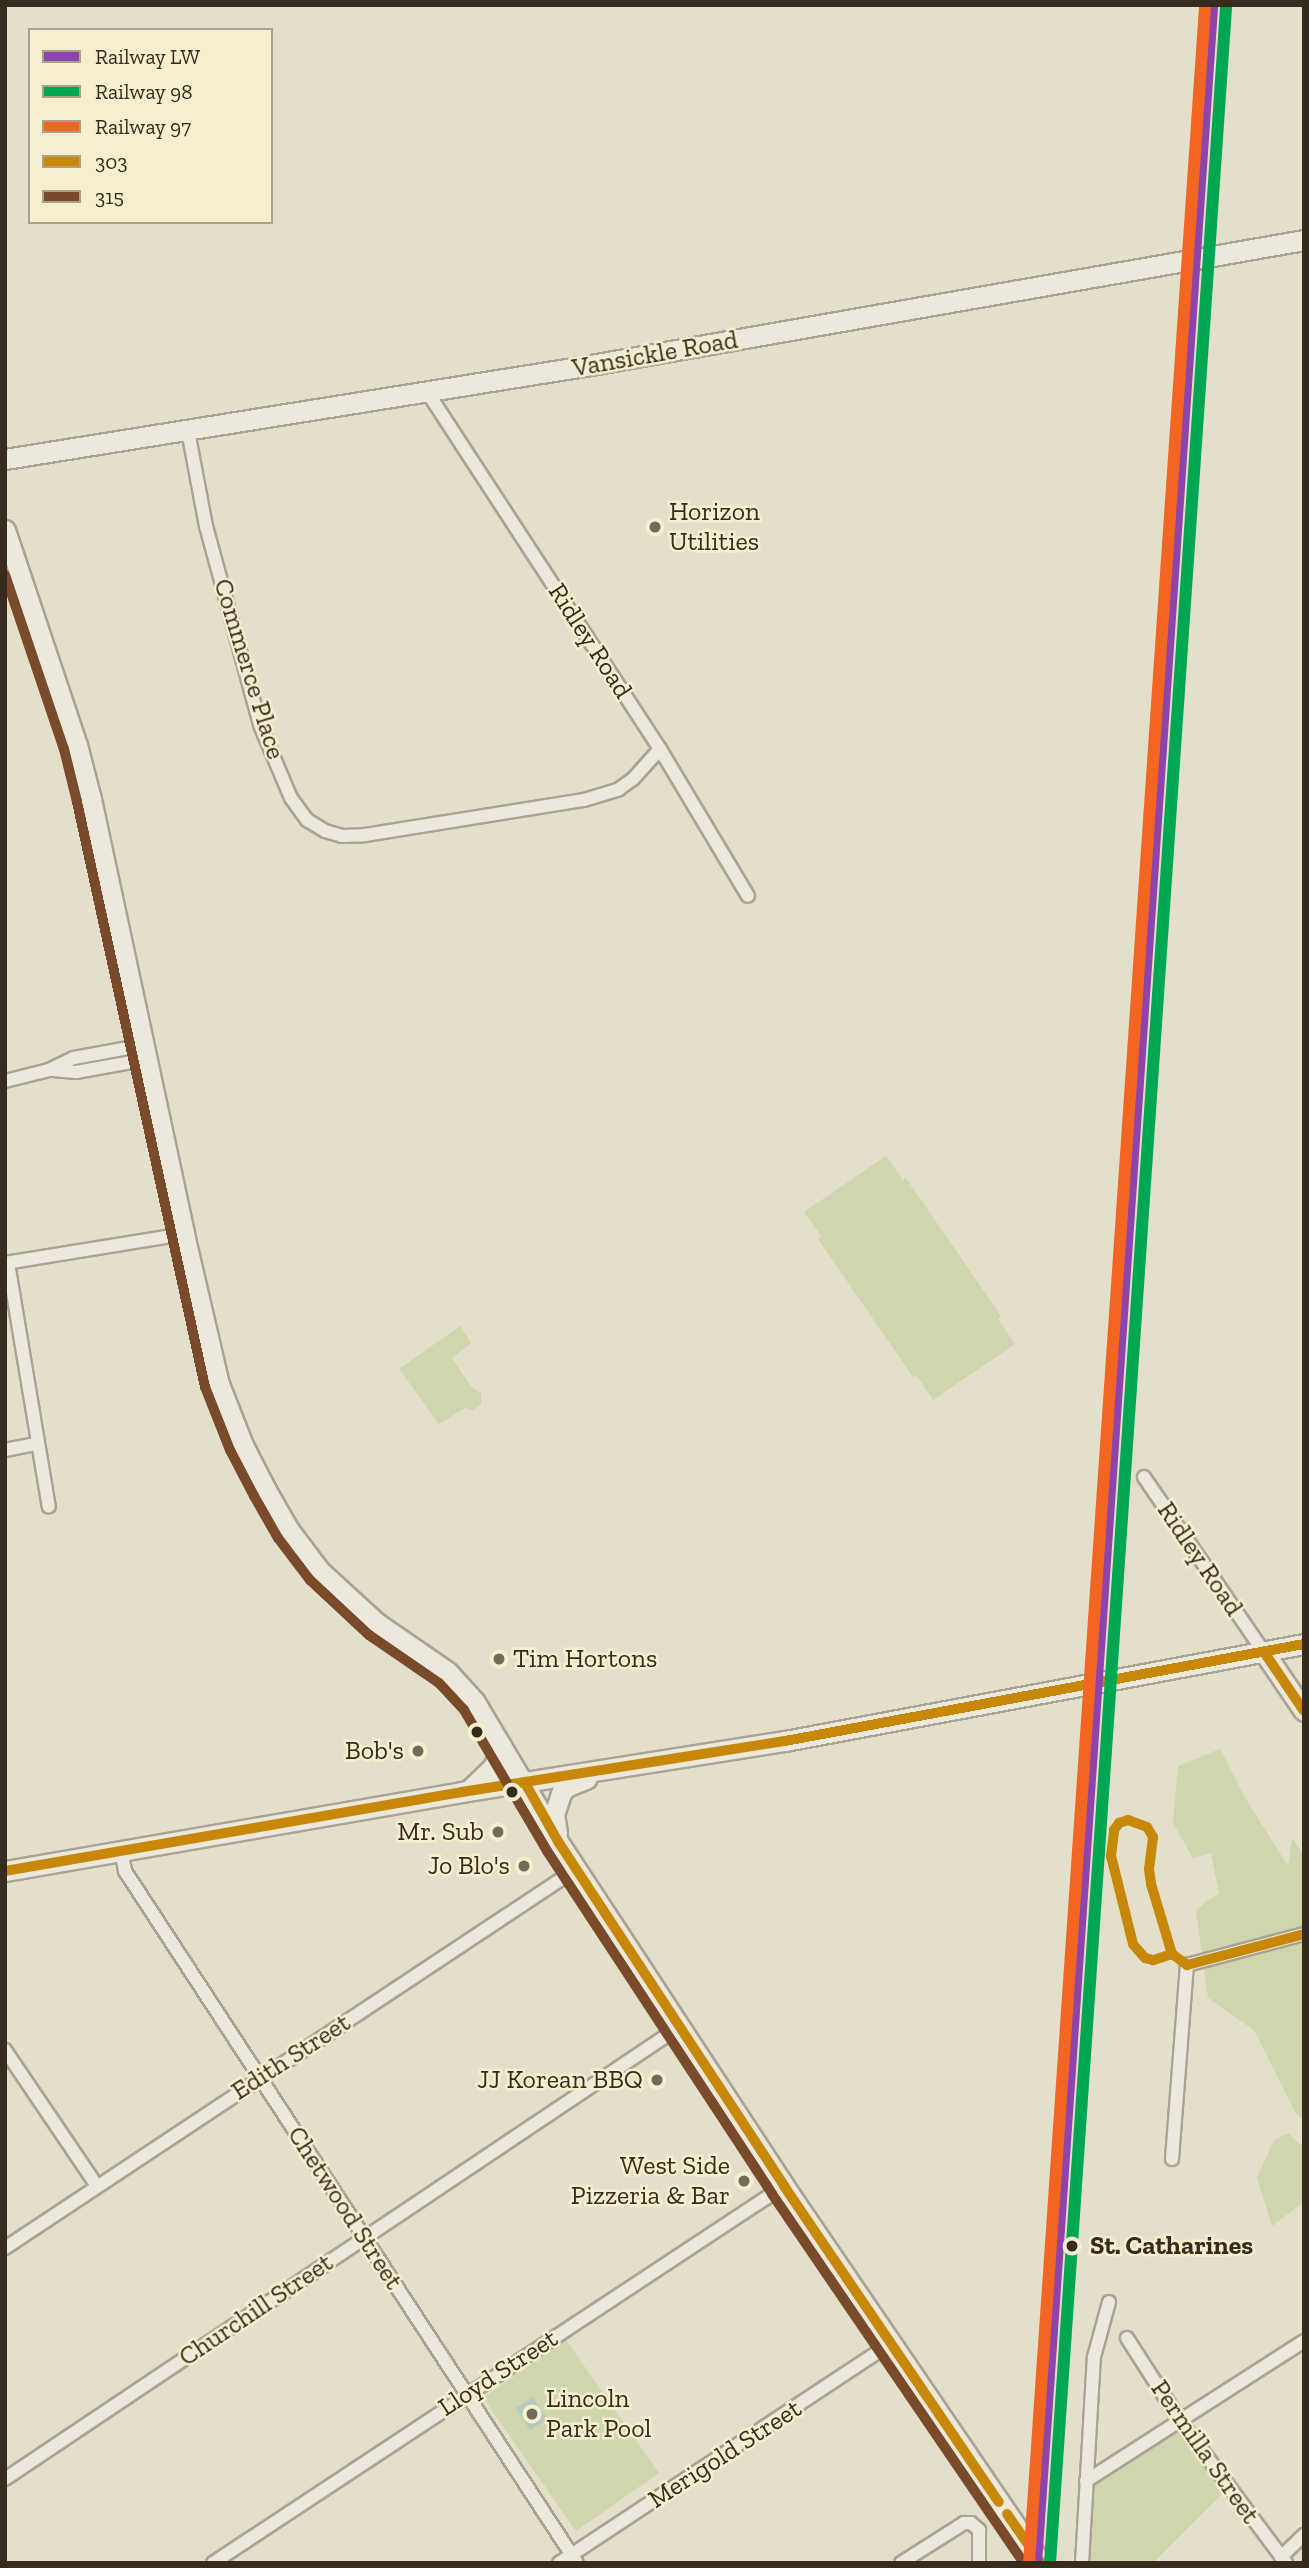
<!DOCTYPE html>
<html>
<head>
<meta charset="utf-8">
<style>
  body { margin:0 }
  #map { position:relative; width:1309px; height:2568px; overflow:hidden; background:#e4dfca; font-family:"Zilla Slab",serif }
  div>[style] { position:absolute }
  .green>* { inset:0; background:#cfd5ac }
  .water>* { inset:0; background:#b6c9c0 }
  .roads { filter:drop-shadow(2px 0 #a9a394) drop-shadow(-2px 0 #a9a394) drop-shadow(0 2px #a9a394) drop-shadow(0 -2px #a9a394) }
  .street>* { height:12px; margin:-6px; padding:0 6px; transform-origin:6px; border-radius:6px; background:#ece8dc }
  .secondary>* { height:19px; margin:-9.5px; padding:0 9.5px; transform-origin:9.5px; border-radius:9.5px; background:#ece8dc }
  .bus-1>* { height:10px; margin:-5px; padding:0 5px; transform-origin:5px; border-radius:5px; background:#c78807 }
  .bus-2>* { height:10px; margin:-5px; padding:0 5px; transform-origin:5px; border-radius:5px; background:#7a4b2a }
  .rail-1>* { height:12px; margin:-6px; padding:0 6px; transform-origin:6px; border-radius:6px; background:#8e44ad }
  .rail-2>* { height:12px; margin:-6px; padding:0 6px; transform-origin:6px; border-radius:6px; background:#00a651 }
  .rail-3>* { height:12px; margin:-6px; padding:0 6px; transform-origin:6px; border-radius:6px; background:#f26522 }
  .dots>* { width:19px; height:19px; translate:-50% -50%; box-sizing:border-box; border:4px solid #f5efd0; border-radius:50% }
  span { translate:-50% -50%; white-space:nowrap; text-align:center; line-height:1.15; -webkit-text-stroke:5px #f5efd0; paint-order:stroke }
  .street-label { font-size:26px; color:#362c1d }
  .poi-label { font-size:26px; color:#362c1d }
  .left { translate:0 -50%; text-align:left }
  .right { translate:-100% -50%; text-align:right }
  .stop-label { font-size:26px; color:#362c1d; font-weight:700 }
  .frame { position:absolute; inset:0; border:7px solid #362c1d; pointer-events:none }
  .legend { position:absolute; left:28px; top:28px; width:245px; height:196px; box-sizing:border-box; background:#f5efd0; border:2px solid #a9a188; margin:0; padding:9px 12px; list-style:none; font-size:21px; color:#362c1d }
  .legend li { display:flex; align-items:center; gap:14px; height:35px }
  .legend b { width:35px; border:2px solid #a9a188 }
</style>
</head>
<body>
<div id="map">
  <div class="green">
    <div style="clip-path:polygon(886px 1156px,903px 1180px,906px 1178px,1001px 1316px,998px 1319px,1015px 1344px,933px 1400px,916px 1375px,913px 1377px,818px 1239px,821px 1236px,804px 1212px)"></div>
    <div style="clip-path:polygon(460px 1326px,471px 1343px,452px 1358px,470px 1385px,481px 1394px,481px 1404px,473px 1410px,465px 1408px,439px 1424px,399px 1369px)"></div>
    <div style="clip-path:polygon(1220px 1749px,1244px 1796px,1288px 1866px,1292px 1838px,1304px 1855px,1304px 2119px,1296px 2114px,1254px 2030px,1208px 1998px,1196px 1911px,1206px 1901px,1219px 1894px,1211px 1853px,1193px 1858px,1173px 1823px,1178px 1766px)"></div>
    <div style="clip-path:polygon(1289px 2133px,1300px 2145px,1304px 2144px,1304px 2202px,1272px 2226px,1257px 2178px,1274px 2140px)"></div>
    <div style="clip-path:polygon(566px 2340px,659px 2473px,576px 2531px,483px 2398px)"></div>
    <div style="clip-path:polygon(1181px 2430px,1226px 2490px,1153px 2563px,1089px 2563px,1094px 2485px)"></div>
  </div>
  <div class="water">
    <div style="clip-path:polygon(533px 2397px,547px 2419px,530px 2430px,516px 2408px)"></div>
  </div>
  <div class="roads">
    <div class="street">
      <div style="left:426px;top:390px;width:429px;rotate:56.9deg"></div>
      <div style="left:660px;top:749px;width:171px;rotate:59.1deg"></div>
      <div style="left:188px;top:431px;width:97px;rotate:79.3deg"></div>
      <div style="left:206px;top:526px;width:206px;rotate:74.8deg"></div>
      <div style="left:260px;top:725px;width:79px;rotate:67deg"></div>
      <div style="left:291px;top:798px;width:27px;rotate:54deg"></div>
      <div style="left:307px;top:820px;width:21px;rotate:31deg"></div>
      <div style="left:325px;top:831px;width:18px;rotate:16deg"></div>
      <div style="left:342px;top:836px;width:23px;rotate:-2deg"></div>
      <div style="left:365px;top:835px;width:222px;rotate:-9.1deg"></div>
      <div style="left:584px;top:800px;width:37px;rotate:-17deg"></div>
      <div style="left:619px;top:789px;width:17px;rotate:-36deg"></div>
      <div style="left:633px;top:779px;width:40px;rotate:-48deg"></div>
      <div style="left:53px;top:1070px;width:23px;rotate:5deg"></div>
      <div style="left:76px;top:1072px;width:73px;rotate:-10.2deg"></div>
      <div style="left:5px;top:1081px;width:45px;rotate:-14deg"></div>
      <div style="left:49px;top:1070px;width:28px;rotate:-26deg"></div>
      <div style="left:74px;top:1058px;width:72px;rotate:-10.4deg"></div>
      <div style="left:5px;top:1263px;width:181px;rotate:-9.2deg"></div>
      <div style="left:8px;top:1263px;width:247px;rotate:80.5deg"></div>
      <div style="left:5px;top:1450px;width:33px;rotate:-11deg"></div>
      <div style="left:1144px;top:1477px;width:212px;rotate:55.6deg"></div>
      <div style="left:121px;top:1850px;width:21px;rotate:79deg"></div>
      <div style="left:125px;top:1871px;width:827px;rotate:56.85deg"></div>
      <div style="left:5px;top:2050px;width:164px;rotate:55.9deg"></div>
      <div style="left:1172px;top:2159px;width:195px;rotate:-85.6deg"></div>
      <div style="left:1187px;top:1965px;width:121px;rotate:-14.8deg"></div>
      <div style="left:5px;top:2248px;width:688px;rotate:-33.55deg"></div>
      <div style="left:1127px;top:2338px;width:100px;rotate:57.3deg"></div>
      <div style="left:1181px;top:2422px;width:176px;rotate:53.3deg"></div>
      <div style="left:5px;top:2479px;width:814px;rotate:-33.83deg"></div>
      <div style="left:1086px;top:2481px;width:259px;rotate:-32.7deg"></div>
      <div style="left:1281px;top:2557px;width:32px;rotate:-44deg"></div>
      <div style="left:213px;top:2563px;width:684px;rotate:-33.43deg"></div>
      <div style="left:559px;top:2563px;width:397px;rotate:-33.5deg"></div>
      <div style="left:901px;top:2563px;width:75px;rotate:-32.4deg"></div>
      <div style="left:964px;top:2523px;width:7px"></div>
      <div style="left:971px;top:2523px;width:11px;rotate:41deg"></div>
      <div style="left:979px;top:2530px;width:33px;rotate:90deg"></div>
      <div style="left:1082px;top:2563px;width:206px;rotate:-86.7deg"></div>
      <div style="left:1094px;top:2357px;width:57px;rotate:-74.7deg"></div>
    </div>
    <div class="secondary">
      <div style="left:5px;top:459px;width:587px;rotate:-9.11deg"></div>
      <div style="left:585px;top:366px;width:730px;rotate:-9.94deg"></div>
      <div style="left:5px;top:530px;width:227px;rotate:71.5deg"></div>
      <div style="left:77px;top:745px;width:56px;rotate:75.5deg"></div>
      <div style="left:91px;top:799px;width:445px;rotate:77.9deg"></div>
      <div style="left:184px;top:1234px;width:154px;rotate:76.9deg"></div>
      <div style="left:219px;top:1384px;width:66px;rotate:68.5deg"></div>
      <div style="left:243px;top:1445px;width:51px;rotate:62.9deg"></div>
      <div style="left:266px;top:1490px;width:46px;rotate:60.1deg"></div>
      <div style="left:289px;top:1530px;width:51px;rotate:52.9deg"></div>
      <div style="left:320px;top:1571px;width:77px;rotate:42.4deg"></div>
      <div style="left:377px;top:1623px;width:86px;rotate:34.6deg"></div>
      <div style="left:448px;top:1672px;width:40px;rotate:48deg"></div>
      <div style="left:475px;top:1702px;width:164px;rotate:59.2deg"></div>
      <div style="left:559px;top:1843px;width:410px;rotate:56.7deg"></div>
      <div style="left:784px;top:2186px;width:456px;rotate:55.7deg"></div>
      <div style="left:1264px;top:1652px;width:71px;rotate:55.9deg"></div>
      <div style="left:468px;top:1791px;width:36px;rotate:-44deg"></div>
      <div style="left:494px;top:1766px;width:22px;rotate:-72deg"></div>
      <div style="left:557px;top:1833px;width:18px;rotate:-99deg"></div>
      <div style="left:554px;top:1815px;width:23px;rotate:-72deg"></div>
      <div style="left:561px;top:1793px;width:8px;rotate:-50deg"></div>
      <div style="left:566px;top:1787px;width:22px;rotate:-22deg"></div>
      <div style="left:5px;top:1871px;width:464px;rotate:-9.8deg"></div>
      <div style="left:462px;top:1792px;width:327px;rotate:-9deg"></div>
      <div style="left:785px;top:1741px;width:528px;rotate:-10.59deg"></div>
    </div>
  </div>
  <div class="bus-1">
    <div style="left:1264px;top:1652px;width:71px;rotate:55.9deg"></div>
    <div style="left:525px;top:1783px;width:69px;rotate:60.5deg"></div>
    <div style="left:559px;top:1843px;width:410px;rotate:56.7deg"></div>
    <div style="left:784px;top:2186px;width:382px;rotate:55.8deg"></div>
    <div style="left:1128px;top:1820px;width:20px;rotate:20deg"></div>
    <div style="left:1147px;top:1827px;width:12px;rotate:59deg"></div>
    <div style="left:1153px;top:1837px;width:32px;rotate:97deg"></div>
    <div style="left:1149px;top:1869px;width:15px;rotate:82deg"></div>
    <div style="left:1151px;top:1884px;width:73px;rotate:73.3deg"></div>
    <div style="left:1172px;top:1954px;width:20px;rotate:162deg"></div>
    <div style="left:1153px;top:1960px;width:8px;rotate:-166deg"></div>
    <div style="left:1145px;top:1958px;width:18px;rotate:-131deg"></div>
    <div style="left:1133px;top:1944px;width:91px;rotate:-104deg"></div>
    <div style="left:1111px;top:1856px;width:26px;rotate:-83deg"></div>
    <div style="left:1114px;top:1830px;width:9px;rotate:-54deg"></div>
    <div style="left:1119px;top:1823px;width:9px;rotate:-18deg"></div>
    <div style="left:5px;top:1871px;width:464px;rotate:-9.8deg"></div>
    <div style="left:462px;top:1792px;width:327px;rotate:-9deg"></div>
    <div style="left:785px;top:1741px;width:528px;rotate:-10.59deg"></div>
    <div style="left:1172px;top:1954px;width:19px;rotate:36deg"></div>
    <div style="left:1187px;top:1965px;width:121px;rotate:-14.8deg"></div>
    <div style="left:1007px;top:2514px;width:60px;rotate:55.2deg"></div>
  </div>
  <div class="bus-2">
    <div style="left:5px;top:575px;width:184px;rotate:71.3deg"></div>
    <div style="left:64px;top:749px;width:55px;rotate:76.2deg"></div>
    <div style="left:77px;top:802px;width:599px;rotate:77.66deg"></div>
    <div style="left:205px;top:1387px;width:68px;rotate:68.4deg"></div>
    <div style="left:230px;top:1450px;width:52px;rotate:62.4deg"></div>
    <div style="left:254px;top:1496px;width:48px;rotate:60.3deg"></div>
    <div style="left:278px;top:1538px;width:53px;rotate:52.7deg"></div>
    <div style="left:310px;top:1580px;width:81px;rotate:43deg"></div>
    <div style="left:369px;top:1635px;width:85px;rotate:34.4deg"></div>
    <div style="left:439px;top:1683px;width:37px;rotate:47deg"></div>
    <div style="left:464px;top:1710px;width:164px;rotate:59.5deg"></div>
    <div style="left:547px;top:1851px;width:410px;rotate:56.7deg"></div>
    <div style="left:772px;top:2194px;width:447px;rotate:55.7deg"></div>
  </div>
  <div class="rail-1">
    <div style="left:1036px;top:2563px;width:2564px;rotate:-86.06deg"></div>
  </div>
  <div class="rail-2">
    <div style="left:1050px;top:2563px;width:2563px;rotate:-86.06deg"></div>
  </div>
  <div class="rail-3">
    <div style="left:1029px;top:2563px;width:2564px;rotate:-86.06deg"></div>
  </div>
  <div class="dots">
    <div style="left:655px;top:527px;background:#736b5a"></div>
    <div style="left:499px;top:1659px;background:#736b5a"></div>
    <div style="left:477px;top:1732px;background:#362c1d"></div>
    <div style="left:418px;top:1751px;background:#736b5a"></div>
    <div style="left:512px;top:1792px;background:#362c1d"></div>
    <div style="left:498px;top:1832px;background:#736b5a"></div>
    <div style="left:524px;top:1866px;background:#736b5a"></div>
    <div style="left:657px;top:2080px;background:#736b5a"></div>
    <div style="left:744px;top:2181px;background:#736b5a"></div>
    <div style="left:1072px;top:2246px;background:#362c1d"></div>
    <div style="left:532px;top:2414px;background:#736b5a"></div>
  </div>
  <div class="street-label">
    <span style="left:655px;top:354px;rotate:-10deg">Vansickle Road</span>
    <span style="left:590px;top:641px;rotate:57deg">Ridley Road</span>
    <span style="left:249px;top:669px;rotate:73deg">Commerce Place</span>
    <span style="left:1200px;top:1559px;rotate:56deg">Ridley Road</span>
    <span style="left:291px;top:2057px;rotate:-33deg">Edith Street</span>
    <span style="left:345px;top:2208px;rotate:57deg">Chetwood Street</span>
    <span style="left:256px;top:2310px;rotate:-34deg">Churchill Street</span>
    <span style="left:498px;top:2373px;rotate:-33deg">Lloyd Street</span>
    <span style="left:1205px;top:2452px;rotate:55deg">Permilla Street</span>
    <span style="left:725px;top:2454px;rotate:-33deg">Merigold Street</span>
  </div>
  <div class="poi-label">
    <span class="left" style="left:669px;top:527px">Horizon<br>Utilities</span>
    <span class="left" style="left:513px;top:1659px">Tim Hortons</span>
    <span class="right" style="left:404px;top:1751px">Bob's</span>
    <span class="right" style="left:484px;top:1832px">Mr. Sub</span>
    <span class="right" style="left:510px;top:1866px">Jo Blo's</span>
    <span class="right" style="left:643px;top:2080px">JJ Korean BBQ</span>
    <span class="right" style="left:730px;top:2181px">West Side<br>Pizzeria &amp; Bar</span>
    <span class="left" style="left:546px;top:2414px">Lincoln<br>Park Pool</span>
  </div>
  <div class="stop-label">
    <span class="left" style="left:1090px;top:2246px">St. Catharines</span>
  </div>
  <div class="frame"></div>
  <ul class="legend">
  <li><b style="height:9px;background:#8e44ad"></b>Railway LW</li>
  <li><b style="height:9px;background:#00a651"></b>Railway 98</li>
  <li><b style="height:9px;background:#f26522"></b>Railway 97</li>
  <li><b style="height:9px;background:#c78807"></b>303</li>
  <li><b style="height:9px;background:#7a4b2a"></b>315</li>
  </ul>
</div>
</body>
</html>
